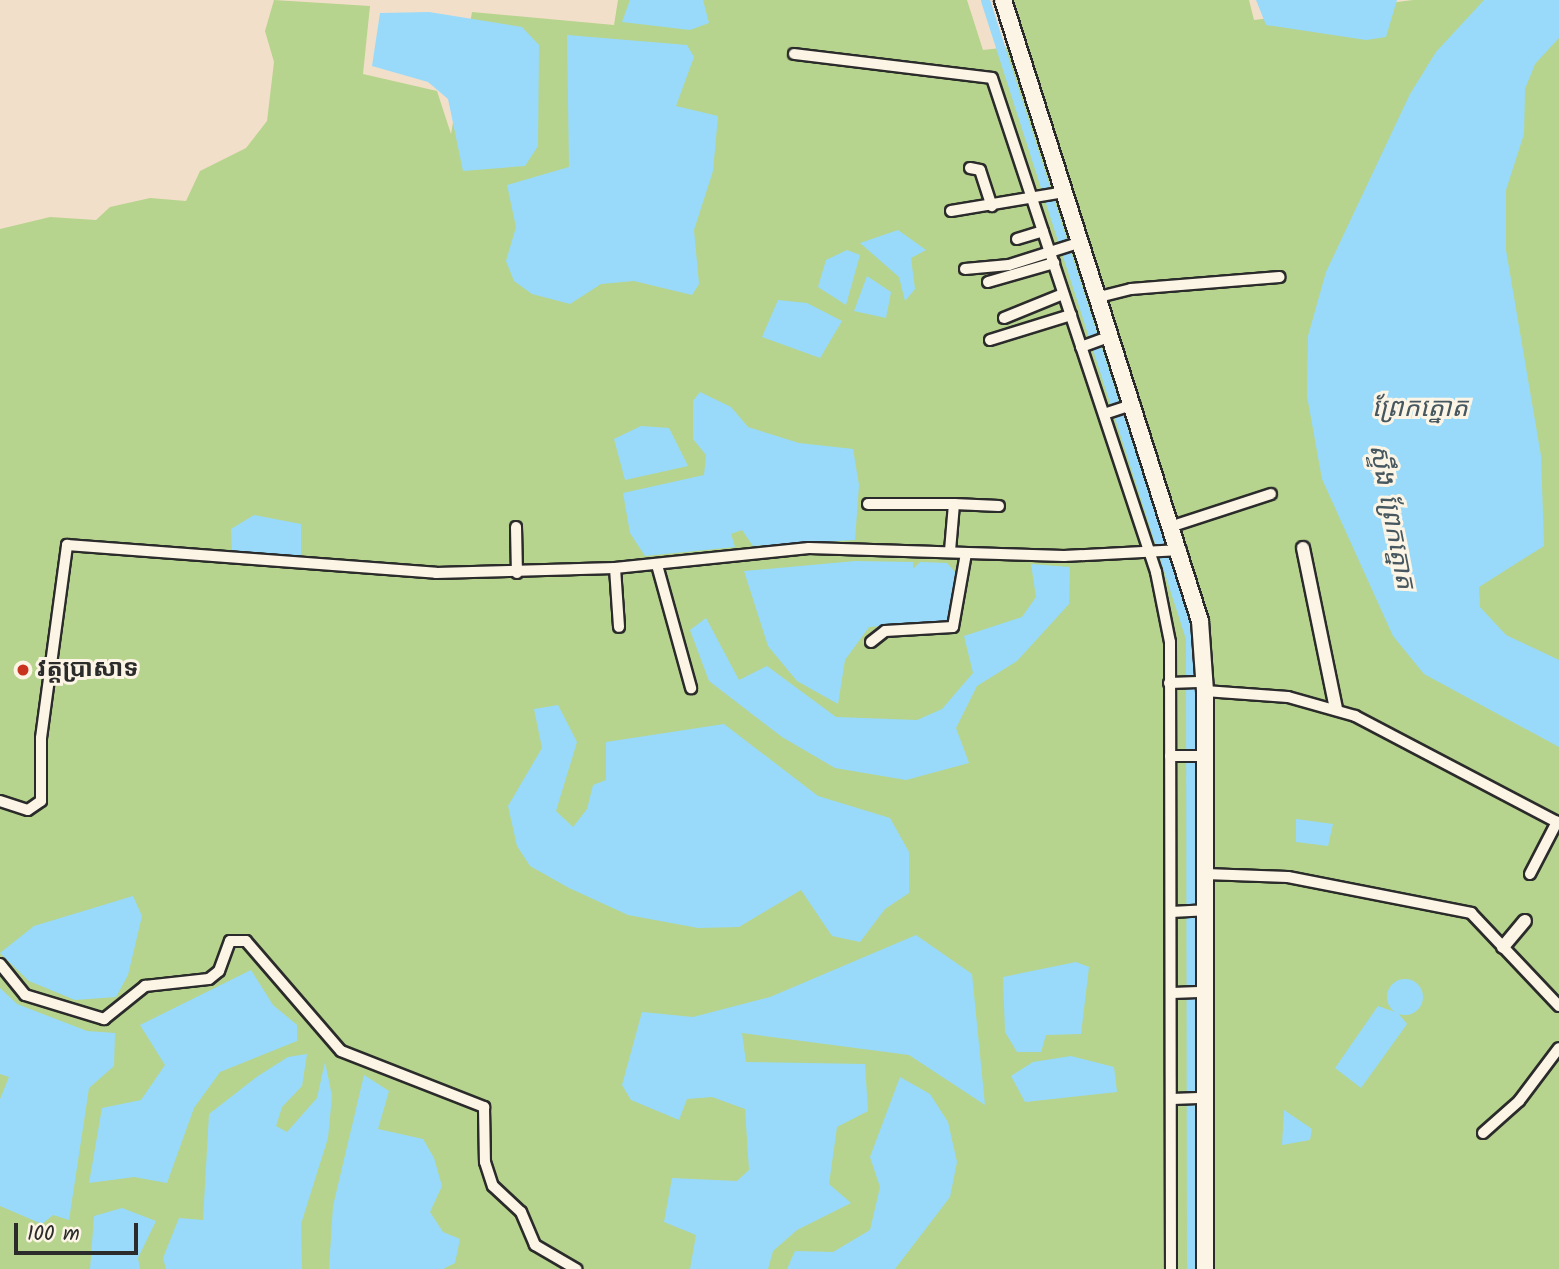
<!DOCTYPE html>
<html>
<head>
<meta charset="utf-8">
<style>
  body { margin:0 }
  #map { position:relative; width:1559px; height:1269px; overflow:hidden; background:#f2dfca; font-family:Kalam,"Noto Sans Khmer",sans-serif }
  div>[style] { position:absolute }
  .green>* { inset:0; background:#b6d48d }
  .water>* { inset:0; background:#99dafb }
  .round { border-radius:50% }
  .canal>* { height:9px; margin:-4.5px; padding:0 4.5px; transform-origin:4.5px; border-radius:4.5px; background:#99dafb }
  .roads { filter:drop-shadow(2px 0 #2b2b2b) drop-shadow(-2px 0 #2b2b2b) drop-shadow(0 2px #2b2b2b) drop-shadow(0 -2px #2b2b2b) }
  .minor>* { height:10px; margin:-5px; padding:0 5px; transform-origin:5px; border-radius:5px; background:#fcf5e5 }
  .tertiary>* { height:12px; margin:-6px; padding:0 6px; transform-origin:6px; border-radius:6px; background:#fcf5e5 }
  .primary>* { height:16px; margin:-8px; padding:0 8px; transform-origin:8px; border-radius:8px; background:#fcf5e5 }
  .dots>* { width:19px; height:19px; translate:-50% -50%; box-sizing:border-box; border:4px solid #fcf5e5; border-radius:50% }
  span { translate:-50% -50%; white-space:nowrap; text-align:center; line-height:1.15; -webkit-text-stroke:6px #fcf5e5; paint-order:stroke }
  .poi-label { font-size:24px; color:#2b2b2b; font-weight:700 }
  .left { translate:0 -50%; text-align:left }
  .water-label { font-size:26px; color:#46575f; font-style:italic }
  .scale { position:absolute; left:14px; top:1223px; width:124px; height:32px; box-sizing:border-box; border:4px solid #2b2b2b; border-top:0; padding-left:9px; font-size:21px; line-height:24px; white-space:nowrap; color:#2b2b2b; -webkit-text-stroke:5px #fcf5e5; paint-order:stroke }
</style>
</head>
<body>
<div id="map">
  <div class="green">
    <div style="clip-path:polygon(274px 0,370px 6px,363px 74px,437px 91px,451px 134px,472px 12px,614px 25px,618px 0,967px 0,983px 50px,1018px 46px,1003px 0,1249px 0,1254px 20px,1413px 0,1559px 0,1559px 1269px,0 1269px,0 229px,50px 217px,96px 220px,110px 207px,150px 198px,186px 201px,200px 171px,246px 148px,267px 121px,274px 62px,265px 31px)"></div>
  </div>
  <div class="water">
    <div style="clip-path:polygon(630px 0,703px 0,709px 23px,690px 30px,622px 22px)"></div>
    <div style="clip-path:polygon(1256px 0,1397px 0,1386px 37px,1366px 40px,1266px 25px)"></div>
    <div style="clip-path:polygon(1484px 0,1559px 0,1559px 38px,1535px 64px,1525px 89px,1524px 134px,1506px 190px,1506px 250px,1541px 456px,1544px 546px,1479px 587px,1480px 607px,1506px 635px,1559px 660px,1559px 747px,1424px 674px,1393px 636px,1322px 479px,1307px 396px,1308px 336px,1326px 272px,1410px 94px,1436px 52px)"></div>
    <div style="clip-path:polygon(429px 12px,522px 27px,539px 45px,538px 146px,525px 166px,463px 171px,448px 99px,428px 82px,372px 66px,380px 13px)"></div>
    <div style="clip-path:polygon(567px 35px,687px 45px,694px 57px,676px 106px,718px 116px,713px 171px,694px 230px,699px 284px,692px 295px,634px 281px,601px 284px,570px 304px,532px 294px,514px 281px,506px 261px,516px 227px,507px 185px,569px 167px)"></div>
    <div style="clip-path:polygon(898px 230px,926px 250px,911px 258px,915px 289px,905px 301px,899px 277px,860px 243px)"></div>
    <div style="clip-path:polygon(847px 250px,860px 255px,846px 305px,818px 287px,826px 260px)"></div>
    <div style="clip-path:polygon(867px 276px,891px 292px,886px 318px,854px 311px)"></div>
    <div style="clip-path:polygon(778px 300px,807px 303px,842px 321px,820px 358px,762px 337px)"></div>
    <div style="clip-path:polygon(700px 392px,731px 407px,748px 427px,799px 443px,853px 449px,859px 485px,855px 540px,753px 546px,742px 530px,731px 534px,735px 547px,645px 556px,630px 533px,623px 493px,704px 475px,706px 455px,693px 439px,693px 401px)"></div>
    <div style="clip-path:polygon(641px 426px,669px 428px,688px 466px,625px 480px,614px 439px)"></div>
    <div style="clip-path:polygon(254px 515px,301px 524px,301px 559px,232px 553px,231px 529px)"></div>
    <div style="clip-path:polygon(855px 561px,913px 562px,913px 569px,920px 562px,947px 563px,956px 573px,950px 620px,869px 627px,845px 660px,838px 704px,797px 681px,768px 646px,744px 571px)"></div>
    <div style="clip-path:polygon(1031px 564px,1070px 567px,1069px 604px,1017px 661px,977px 686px,956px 728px,969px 763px,906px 780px,835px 768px,782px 737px,709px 681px,690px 630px,706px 618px,739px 680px,767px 666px,836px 717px,917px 720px,942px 709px,973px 673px,964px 636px,1022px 617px,1036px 597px)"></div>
    <div style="clip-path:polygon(558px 705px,577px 742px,556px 811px,573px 827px,587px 809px,593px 785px,606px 780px,606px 742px,724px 724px,818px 796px,890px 818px,909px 852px,909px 893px,885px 909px,860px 942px,832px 936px,801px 890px,739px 927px,698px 928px,628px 915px,569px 888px,530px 866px,517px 846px,508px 806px,542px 748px,534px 709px)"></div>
    <div style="clip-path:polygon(1296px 819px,1333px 824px,1328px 846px,1296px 842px)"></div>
    <div style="clip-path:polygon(133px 896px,142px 916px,128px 975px,116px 997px,75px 1000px,29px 981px,0 953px,34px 926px)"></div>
    <div style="clip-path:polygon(916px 935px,972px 974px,985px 1105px,909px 1055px,742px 1033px,746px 1062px,865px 1064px,868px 1111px,837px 1127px,829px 1184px,851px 1203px,797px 1230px,773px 1251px,768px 1269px,690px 1269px,696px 1235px,664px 1222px,672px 1178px,737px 1181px,749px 1170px,745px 1109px,712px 1097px,687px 1099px,679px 1120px,631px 1100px,622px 1085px,642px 1012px,693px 1017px,770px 997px)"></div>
    <div style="clip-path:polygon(1076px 962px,1089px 967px,1081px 1034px,1046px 1035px,1041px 1052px,1017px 1052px,1005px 1032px,1003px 977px)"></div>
    <div style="clip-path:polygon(251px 970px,273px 1005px,297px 1025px,297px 1041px,220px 1072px,194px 1108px,167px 1183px,134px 1177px,89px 1183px,102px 1108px,141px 1100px,165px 1065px,140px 1025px)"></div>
    <div class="round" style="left:1387px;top:979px;width:36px;height:36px"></div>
    <div style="clip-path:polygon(0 988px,17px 1004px,87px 1031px,115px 1033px,114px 1066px,89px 1088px,69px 1220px,53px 1215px,42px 1224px,0 1206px,0 1099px,9px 1077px,0 1074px)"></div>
    <div style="clip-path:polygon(1378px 1006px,1398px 1013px,1407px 1024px,1361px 1088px,1335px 1068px)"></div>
    <div style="clip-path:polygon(307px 1054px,302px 1086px,282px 1107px,276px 1126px,287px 1132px,317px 1098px,325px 1062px,332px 1096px,328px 1138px,301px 1224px,302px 1269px,166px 1269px,163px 1258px,179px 1218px,203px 1220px,209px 1114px,258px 1076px,288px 1057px)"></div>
    <div style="clip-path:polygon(1071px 1056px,1114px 1067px,1117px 1092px,1025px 1102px,1011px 1076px,1033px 1062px)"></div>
    <div style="clip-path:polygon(364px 1075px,389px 1091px,378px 1129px,423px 1139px,434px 1158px,442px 1186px,430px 1212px,443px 1232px,460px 1239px,455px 1263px,443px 1269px,329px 1269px,333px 1206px)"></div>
    <div style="clip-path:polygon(900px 1077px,930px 1094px,948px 1122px,957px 1162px,950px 1197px,895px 1269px,787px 1269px,795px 1251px,833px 1252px,870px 1230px,880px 1187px,870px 1157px)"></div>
    <div style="clip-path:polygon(1284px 1110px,1312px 1129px,1310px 1140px,1282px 1145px)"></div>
    <div style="clip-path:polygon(122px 1208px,156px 1221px,138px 1258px,140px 1269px,90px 1269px,94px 1216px)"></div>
  </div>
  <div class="canal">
    <div style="left:985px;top:0;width:670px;rotate:72.19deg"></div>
    <div style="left:1190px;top:638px;width:631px;rotate:89.91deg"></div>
  </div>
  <div class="roads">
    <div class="minor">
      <div style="left:794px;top:54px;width:199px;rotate:6.9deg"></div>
      <div style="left:992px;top:78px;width:521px;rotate:71.63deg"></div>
      <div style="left:1156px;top:572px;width:71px;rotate:78.7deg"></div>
      <div style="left:1170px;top:642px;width:627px;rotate:89.91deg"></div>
      <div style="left:970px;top:168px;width:10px;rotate:11deg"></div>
      <div style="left:980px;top:170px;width:38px;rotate:72deg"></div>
      <div style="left:951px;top:211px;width:116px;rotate:-9.5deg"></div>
      <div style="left:1017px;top:239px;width:27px;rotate:-17deg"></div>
      <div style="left:965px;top:269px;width:44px;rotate:-5.2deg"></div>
      <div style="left:1009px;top:265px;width:76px;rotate:-17.7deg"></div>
      <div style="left:988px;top:282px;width:69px;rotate:-16.1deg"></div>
      <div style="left:1099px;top:297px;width:33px;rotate:-14deg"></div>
      <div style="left:1131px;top:289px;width:149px;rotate:-4.6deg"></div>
      <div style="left:1004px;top:318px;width:64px;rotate:-22.1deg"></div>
      <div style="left:990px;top:340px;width:85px;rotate:-17.2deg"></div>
      <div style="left:1081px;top:347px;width:32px;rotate:-20deg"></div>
      <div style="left:1104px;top:414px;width:32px;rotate:-18deg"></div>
      <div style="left:868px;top:504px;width:86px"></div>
      <div style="left:954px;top:504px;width:47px;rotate:94.9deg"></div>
      <div style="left:954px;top:504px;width:45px;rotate:2.5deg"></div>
      <div style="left:1173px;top:526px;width:103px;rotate:-18.1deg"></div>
      <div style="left:516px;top:527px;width:46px;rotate:88.8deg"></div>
      <div style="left:657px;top:565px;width:128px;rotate:74.5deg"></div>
      <div style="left:615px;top:568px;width:59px;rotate:86.1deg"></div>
      <div style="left:871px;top:642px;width:18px;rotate:-38deg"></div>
      <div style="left:885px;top:631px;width:68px;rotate:-3.4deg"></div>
      <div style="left:953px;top:627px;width:75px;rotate:-80deg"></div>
      <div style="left:1169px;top:683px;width:36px;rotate:-2deg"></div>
      <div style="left:1205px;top:691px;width:83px;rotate:4.1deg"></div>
      <div style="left:1288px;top:697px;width:70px;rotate:15.8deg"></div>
      <div style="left:1355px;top:716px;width:230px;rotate:27.7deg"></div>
      <div style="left:1170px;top:756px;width:35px"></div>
      <div style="left:0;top:801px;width:29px;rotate:18deg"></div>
      <div style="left:28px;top:810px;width:16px;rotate:-35deg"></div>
      <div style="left:41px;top:801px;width:63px;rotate:-90deg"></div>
      <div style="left:41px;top:738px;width:195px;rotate:-82.3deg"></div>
      <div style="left:67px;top:545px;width:370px;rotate:4.3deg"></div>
      <div style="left:436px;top:573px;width:179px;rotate:-1.6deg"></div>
      <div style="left:615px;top:568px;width:195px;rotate:-5.9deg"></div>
      <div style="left:809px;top:548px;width:255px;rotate:1.8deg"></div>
      <div style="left:1064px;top:556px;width:117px;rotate:-2.9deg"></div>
      <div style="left:1205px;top:874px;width:83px;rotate:2.1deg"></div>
      <div style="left:1288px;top:877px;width:187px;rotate:11.1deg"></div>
      <div style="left:1471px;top:913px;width:128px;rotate:46.6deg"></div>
      <div style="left:1530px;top:874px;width:59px;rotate:-62.6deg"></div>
      <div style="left:1171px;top:912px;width:34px;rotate:-3deg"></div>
      <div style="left:0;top:964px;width:40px;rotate:51deg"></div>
      <div style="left:25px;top:995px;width:83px;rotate:16.9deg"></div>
      <div style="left:104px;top:1019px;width:53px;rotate:-38.8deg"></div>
      <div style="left:145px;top:986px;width:64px;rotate:-6.2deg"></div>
      <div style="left:209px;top:979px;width:13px;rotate:-39deg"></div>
      <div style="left:219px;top:971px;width:32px;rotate:-70deg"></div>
      <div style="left:230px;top:941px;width:16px"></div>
      <div style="left:246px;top:941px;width:145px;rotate:49.2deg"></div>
      <div style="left:341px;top:1051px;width:154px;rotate:21.4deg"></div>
      <div style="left:484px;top:1107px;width:55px;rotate:89deg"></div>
      <div style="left:485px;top:1162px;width:25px;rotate:72deg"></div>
      <div style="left:493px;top:1186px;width:38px;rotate:43deg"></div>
      <div style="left:521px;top:1212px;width:36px;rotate:67deg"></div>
      <div style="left:535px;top:1245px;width:48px;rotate:30.3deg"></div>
      <div style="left:1172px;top:993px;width:33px;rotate:-2deg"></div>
      <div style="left:1172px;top:1099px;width:33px;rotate:-2deg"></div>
      <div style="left:1483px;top:1133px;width:48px;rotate:-41.6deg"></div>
      <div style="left:1519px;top:1101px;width:66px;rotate:-53deg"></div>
    </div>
    <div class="tertiary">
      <div style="left:1303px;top:548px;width:164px;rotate:78.4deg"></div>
      <div style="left:1503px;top:947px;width:34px;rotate:-50deg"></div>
    </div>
    <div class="primary">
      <div style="left:1003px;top:0;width:651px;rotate:72.4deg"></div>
      <div style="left:1200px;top:621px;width:70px;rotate:85.9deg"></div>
      <div style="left:1205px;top:691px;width:578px;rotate:90deg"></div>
    </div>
  </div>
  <div class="dots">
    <div style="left:23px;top:670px;background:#c8321e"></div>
  </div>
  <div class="poi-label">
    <span class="left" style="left:37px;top:670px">វត្តប្រាសាទ</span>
  </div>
  <div class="water-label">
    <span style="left:1420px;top:410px">ព្រែកត្នោត</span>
    <span style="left:1390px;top:517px;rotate:79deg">ស្ទឹង ព្រែកត្នោត</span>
  </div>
  <div class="scale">100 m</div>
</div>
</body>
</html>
